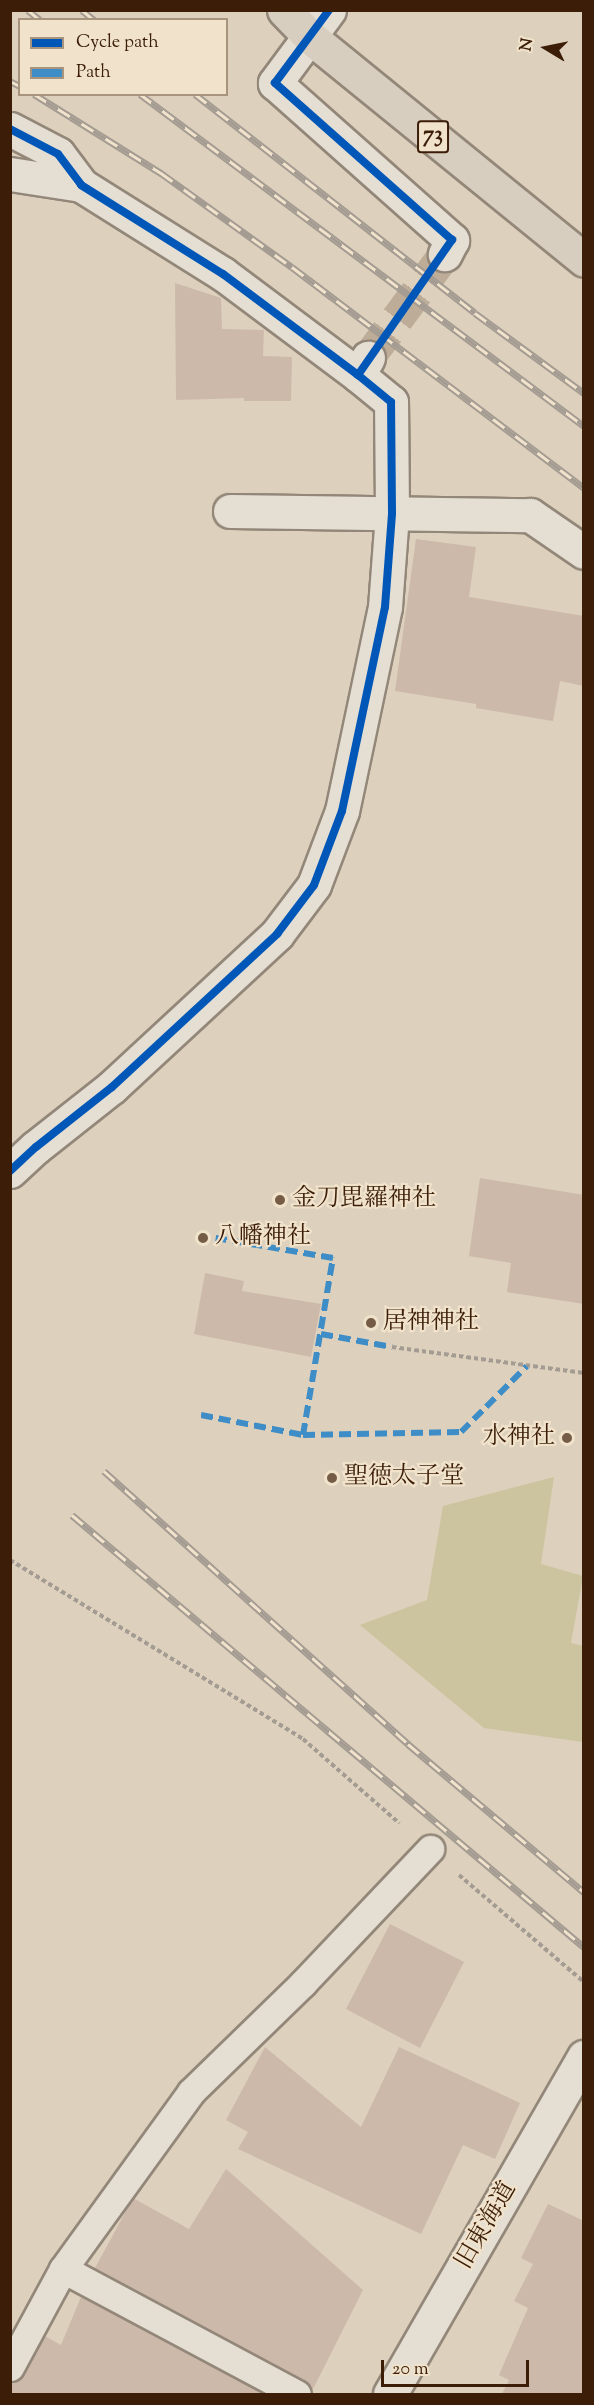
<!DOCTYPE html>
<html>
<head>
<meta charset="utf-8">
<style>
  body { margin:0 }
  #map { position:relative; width:594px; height:2405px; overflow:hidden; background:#ddd0bc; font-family:"Sorts Mill Goudy","Noto Serif JP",serif }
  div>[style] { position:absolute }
  .green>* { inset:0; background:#cbc49f }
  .building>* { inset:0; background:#ccb9aa }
  .minor-tunnel>* { height:33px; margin-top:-16.5px; transform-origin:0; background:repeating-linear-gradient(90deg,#bdac98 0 33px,transparent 0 49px) }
  .path>* { height:4px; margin-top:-2px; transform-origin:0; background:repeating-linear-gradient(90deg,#a49c92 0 4.5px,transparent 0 7.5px) }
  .roads { filter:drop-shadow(2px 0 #938779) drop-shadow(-2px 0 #938779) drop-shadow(0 2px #938779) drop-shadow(0 -2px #938779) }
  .service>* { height:27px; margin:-13.5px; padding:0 13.5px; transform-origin:13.5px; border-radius:13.5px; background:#e4ded3 }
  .minor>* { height:33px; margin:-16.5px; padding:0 16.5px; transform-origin:16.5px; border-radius:16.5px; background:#e4ded3 }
  .tertiary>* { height:33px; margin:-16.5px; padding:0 16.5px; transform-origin:16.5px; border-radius:16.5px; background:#e4ded3 }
  .primary>* { height:33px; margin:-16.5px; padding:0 16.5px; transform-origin:16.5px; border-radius:16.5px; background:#d8cebf }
  .rail>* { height:7px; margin-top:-3.5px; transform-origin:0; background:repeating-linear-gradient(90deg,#f1e3cb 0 14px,#a49c92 0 28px); box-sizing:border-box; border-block:2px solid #a49c92 }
  .quiet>* { height:6px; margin-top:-3px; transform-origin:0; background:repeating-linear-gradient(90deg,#3e8dc6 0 12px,transparent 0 18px) }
  .cycleway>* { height:8px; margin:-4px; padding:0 4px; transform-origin:4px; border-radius:4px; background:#0057b8 }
  .dots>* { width:16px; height:16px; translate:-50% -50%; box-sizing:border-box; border:3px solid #f1e3cb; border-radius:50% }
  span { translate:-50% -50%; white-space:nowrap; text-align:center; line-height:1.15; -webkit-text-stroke:4.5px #f1e3cb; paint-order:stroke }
  .shield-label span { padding:2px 4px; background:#f1e3cb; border:2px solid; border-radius:4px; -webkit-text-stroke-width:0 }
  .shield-label { font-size:22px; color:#3b1d08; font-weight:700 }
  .poi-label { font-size:24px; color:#3b1d08 }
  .left { translate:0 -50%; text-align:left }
  .right { translate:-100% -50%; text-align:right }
  .street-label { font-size:24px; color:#3b1d08 }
  .frame { position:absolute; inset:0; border:12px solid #3b1d08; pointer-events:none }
  .legend { position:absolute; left:18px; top:18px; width:210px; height:78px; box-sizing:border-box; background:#f1e3cb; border:2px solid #a8947d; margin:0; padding:8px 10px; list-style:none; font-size:18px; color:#3b1d08 }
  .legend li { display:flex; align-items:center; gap:12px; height:30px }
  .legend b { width:30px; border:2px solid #a8947d }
  .north { position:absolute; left:516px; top:18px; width:60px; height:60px; -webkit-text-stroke:4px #f1e3cb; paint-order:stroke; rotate:280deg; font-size:16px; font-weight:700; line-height:24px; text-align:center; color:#3b1d08 }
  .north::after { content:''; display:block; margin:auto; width:21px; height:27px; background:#3b1d08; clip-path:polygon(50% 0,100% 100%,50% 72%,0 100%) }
  .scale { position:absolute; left:381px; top:2360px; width:148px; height:27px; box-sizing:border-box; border:3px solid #3b1d08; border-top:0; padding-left:8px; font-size:18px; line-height:21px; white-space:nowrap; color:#3b1d08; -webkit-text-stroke:4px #f1e3cb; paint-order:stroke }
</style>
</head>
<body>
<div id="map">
  <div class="green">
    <div style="clip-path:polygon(554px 1477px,541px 1564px,583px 1576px,571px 1643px,583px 1646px,583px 1742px,484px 1728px,360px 1625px,427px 1600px,443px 1506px)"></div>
  </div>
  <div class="building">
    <div style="clip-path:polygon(175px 283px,221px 298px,222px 329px,264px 330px,263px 356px,292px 357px,291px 401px,244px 401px,244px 398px,176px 400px)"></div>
    <div style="clip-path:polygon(416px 539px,476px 547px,469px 597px,584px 616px,584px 686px,560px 681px,553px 721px,476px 708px,476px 704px,395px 691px)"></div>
    <div style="clip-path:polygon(480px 1178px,584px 1195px,584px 1304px,507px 1292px,511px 1263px,469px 1256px)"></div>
    <div style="clip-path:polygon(205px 1273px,244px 1281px,242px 1291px,321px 1304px,311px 1357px,194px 1334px)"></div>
    <div style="clip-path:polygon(390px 1924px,464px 1962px,420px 2048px,346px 2009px)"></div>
    <div style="clip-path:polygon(265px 2047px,361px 2127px,399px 2047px,520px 2103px,495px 2159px,463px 2145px,421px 2234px,238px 2149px,248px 2132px,226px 2120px)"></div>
    <div style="clip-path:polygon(226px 2169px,363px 2290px,312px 2391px,304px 2380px,95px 2268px,133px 2198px,189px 2229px)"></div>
    <div style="clip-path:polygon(548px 2204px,584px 2221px,584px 2394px,502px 2394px,509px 2380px,499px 2375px,528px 2308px,514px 2301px,533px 2264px,521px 2258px)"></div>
    <div style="clip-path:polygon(81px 2297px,265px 2394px,10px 2394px,10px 2383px,24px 2375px,45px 2336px,61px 2345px)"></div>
  </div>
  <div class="minor-tunnel">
    <div style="left:368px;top:358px;width:129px;rotate:-53.5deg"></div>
  </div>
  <div class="path">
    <div style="left:392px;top:1347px;width:194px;rotate:7.7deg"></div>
    <div style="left:10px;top:1560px;width:343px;rotate:31.4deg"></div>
    <div style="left:303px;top:1739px;width:128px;rotate:41.2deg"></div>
    <div style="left:459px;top:1875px;width:165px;rotate:40.6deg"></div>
  </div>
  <div class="roads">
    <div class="service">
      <div style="left:63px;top:2269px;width:265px;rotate:28.1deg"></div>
      <div style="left:10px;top:2367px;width:111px;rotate:-61.6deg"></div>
      <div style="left:63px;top:2269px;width:218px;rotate:-54.1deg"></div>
      <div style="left:191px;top:2092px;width:156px;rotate:-44.2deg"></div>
      <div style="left:303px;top:1983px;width:185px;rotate:-46.5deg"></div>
    </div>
    <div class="minor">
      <div style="left:329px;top:10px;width:91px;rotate:126.5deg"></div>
      <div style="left:275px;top:83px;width:237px;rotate:41.6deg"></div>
      <div style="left:452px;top:240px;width:16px;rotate:117deg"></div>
      <div style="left:10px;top:129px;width:54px;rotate:27.5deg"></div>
      <div style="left:58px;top:154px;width:39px;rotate:53deg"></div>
      <div style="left:81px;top:185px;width:168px;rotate:32.1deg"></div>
      <div style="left:223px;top:274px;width:169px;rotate:36.8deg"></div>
      <div style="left:10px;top:174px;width:72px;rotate:8.8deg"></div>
      <div style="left:230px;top:511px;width:300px;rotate:0.8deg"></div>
      <div style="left:530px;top:515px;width:65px;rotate:34.4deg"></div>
      <div style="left:10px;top:1171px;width:35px;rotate:-43deg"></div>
      <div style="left:36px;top:1147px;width:97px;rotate:-38.3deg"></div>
      <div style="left:112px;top:1087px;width:225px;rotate:-42.8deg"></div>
      <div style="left:277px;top:934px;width:61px;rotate:-52.9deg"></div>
      <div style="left:314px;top:885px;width:79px;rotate:-69.3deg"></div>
      <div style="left:342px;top:811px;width:208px;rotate:-78.1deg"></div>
      <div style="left:385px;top:607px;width:94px;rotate:-85.7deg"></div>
      <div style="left:392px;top:513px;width:111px;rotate:-90.5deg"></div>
      <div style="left:391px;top:402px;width:43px;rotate:-140.7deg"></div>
      <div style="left:358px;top:375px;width:20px;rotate:-60deg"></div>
    </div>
    <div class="tertiary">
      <div style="left:390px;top:2394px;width:389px;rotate:-60.1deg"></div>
    </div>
    <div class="primary">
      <div style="left:284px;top:10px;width:37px;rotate:46deg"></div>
      <div style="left:310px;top:37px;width:353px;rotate:39.1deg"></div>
    </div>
  </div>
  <div class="rail">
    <div style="left:28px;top:10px;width:16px;rotate:40deg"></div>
    <div style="left:82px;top:10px;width:16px;rotate:40deg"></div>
    <div style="left:10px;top:81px;width:11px;rotate:27deg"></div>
    <div style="left:34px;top:94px;width:150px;rotate:31.9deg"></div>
    <div style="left:161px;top:173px;width:161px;rotate:35.7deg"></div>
    <div style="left:292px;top:267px;width:366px;rotate:37.1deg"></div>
    <div style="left:140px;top:94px;width:554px;rotate:36.79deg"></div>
    <div style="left:195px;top:94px;width:355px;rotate:38deg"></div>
    <div style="left:475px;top:313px;width:135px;rotate:36.3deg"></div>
    <div style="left:104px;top:1471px;width:409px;rotate:41.9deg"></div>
    <div style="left:408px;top:1744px;width:230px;rotate:40.1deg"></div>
    <div style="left:72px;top:1515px;width:670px;rotate:40.16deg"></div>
  </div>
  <div class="quiet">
    <div style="left:321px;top:1334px;width:72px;rotate:10.4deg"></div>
    <div style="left:201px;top:1415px;width:104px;rotate:11.1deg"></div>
    <div style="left:303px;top:1435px;width:180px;rotate:-80.4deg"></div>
    <div style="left:333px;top:1258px;width:119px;rotate:-170.3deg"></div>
    <div style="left:303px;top:1435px;width:158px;rotate:-1.1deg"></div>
    <div style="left:461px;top:1432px;width:93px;rotate:-45deg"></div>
  </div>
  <div class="cycleway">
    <div style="left:10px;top:129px;width:54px;rotate:27.5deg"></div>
    <div style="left:58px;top:154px;width:39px;rotate:53deg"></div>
    <div style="left:81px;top:185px;width:168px;rotate:32.1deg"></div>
    <div style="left:223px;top:274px;width:169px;rotate:36.8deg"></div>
    <div style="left:10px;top:1171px;width:35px;rotate:-43deg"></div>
    <div style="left:36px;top:1147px;width:97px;rotate:-38.3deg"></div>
    <div style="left:112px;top:1087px;width:225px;rotate:-42.8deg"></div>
    <div style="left:277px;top:934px;width:61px;rotate:-52.9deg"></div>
    <div style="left:314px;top:885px;width:79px;rotate:-69.3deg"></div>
    <div style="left:342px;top:811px;width:208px;rotate:-78.1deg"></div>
    <div style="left:385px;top:607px;width:94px;rotate:-85.7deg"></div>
    <div style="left:392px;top:513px;width:111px;rotate:-90.5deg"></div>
    <div style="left:391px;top:402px;width:43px;rotate:-140.7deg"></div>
    <div style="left:358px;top:375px;width:165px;rotate:-55.2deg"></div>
    <div style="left:452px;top:240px;width:237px;rotate:-138.4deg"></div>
    <div style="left:275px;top:83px;width:91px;rotate:-53.5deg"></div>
  </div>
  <div class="dots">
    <div style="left:280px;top:1200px;background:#745c47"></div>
    <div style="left:203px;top:1238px;background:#745c47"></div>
    <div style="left:371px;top:1323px;background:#745c47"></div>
    <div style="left:567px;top:1438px;background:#745c47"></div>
    <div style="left:332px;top:1478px;background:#745c47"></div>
  </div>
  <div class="shield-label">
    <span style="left:433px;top:137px">73</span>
  </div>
  <div class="poi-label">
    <span class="left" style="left:292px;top:1200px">金刀毘羅神社</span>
    <span class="left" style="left:215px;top:1238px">八幡神社</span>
    <span class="left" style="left:383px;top:1323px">居神神社</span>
    <span class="right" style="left:555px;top:1438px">水神社</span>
    <span class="left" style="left:344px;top:1478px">聖徳太子堂</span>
  </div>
  <div class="street-label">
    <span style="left:487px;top:2226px;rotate:-60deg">旧東海道</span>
  </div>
  <div class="frame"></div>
  <ul class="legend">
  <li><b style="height:8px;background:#0057b8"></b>Cycle path</li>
  <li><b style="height:8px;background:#3e8dc6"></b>Path</li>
  </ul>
  <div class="north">N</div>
  <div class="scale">20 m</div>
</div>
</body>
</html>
